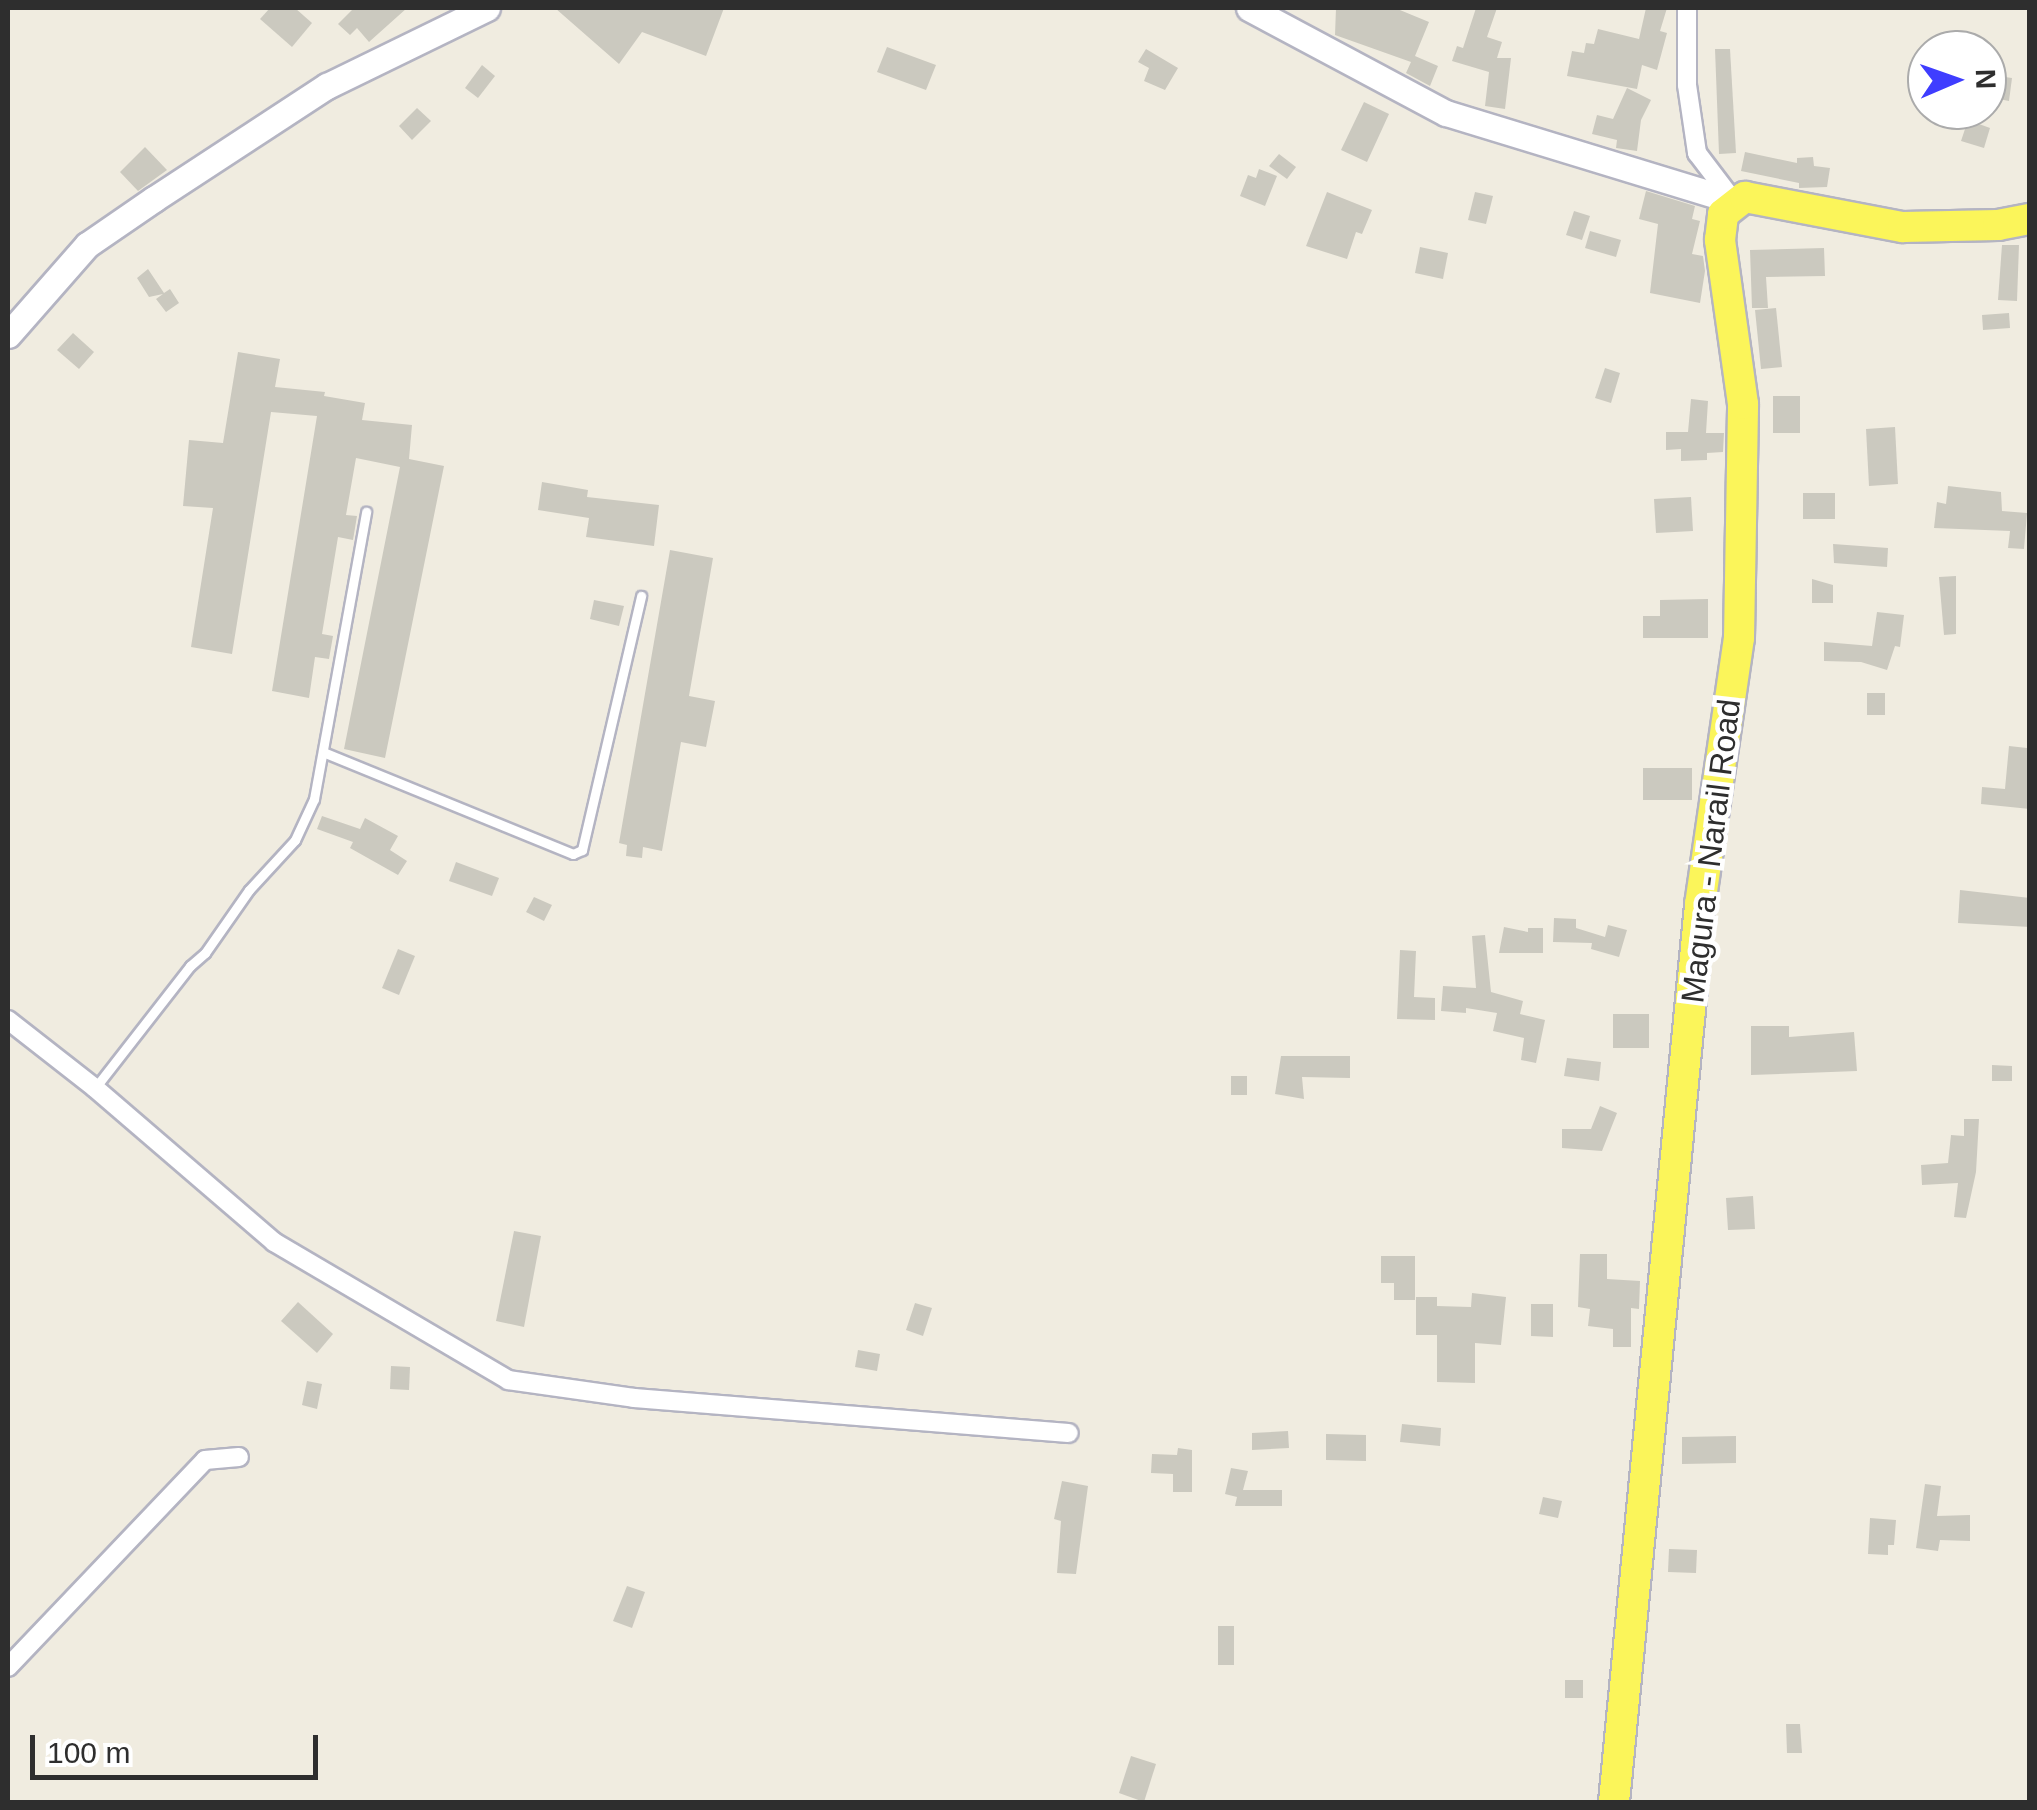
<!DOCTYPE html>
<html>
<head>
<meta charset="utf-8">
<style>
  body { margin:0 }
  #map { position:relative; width:2037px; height:1810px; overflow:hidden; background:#f0ece0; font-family:Helvetica,sans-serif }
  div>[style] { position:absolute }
  .building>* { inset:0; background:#cbc9bf }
  .roads { filter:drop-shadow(2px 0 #b4b4c2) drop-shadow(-2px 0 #b4b4c2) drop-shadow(0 2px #b4b4c2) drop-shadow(0 -2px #b4b4c2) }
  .lane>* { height:9px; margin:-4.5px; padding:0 4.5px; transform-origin:4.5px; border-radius:4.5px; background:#fff }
  .street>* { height:18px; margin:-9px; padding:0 9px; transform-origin:9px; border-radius:9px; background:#fff }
  .secondary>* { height:25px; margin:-12.5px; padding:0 12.5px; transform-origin:12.5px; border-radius:12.5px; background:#fff }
  .primary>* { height:30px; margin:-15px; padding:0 15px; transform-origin:15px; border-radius:15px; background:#fbf55a }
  span { translate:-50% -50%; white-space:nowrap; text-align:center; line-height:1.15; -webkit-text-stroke:9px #fff; paint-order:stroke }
  .street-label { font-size:32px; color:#2e2e2e }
  .frame { position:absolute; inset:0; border:10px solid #2e2e2e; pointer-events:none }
  .north { position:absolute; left:1907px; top:30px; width:100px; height:100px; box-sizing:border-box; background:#fff; border:2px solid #ababab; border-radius:50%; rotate:88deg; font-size:28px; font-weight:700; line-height:40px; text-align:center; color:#2e2e2e }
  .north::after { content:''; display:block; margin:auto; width:35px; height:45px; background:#3f3dff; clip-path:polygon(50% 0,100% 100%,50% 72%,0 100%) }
  .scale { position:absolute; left:30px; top:1735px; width:288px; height:45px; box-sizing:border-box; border:5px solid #2e2e2e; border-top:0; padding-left:12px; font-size:30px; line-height:35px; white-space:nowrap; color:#2e2e2e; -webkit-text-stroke:8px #fff; paint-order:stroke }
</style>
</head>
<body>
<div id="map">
  <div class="building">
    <div style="clip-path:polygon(270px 8px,295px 8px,312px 23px,292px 47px,260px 19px)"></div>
    <div style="clip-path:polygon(354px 8px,407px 8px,369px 42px,357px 28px,350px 35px,338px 24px)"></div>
    <div style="clip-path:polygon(555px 8px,724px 8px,706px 56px,642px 32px,619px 64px)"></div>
    <div style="clip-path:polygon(1336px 8px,1395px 8px,1429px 22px,1415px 56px,1438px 66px,1430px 86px,1406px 73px,1411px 62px,1335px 35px)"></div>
    <div style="clip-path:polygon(1476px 8px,1497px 8px,1487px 37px,1502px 42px,1497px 58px,1511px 58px,1505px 109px,1485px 106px,1489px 72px,1452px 61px,1457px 46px,1463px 48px)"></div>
    <div style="clip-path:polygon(1646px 8px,1667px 8px,1660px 31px,1667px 33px,1657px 70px,1642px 65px,1637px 89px,1567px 76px,1572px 51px,1584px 53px,1586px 43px,1594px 44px,1598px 29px,1639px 39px)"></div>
    <div style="clip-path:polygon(887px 47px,936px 65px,926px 90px,877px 72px)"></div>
    <div style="clip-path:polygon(1146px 49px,1178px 68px,1165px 90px,1144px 81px,1149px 68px,1138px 62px)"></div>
    <div style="clip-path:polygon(1715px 49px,1730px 49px,1736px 153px,1719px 154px)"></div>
    <div style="clip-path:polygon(482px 65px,495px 76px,478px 98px,465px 88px)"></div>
    <div style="clip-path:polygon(1991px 75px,2012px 78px,2009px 101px,1988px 97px)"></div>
    <div style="clip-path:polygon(1627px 88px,1651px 100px,1641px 120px,1637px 151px,1616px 148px,1617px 140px,1592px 134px,1597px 115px,1613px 119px)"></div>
    <div style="clip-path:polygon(1364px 102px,1389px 114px,1367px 162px,1341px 150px)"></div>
    <div style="clip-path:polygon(417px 108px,431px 121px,412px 140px,399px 126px)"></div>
    <div style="clip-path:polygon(1968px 120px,1990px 128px,1984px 148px,1961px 141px)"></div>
    <div style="clip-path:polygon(145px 147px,167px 170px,138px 191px,120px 172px)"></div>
    <div style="clip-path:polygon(1745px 152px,1797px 163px,1797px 158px,1813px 157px,1814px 166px,1830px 168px,1827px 187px,1799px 188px,1799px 183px,1741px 171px)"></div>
    <div style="clip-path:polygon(1279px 154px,1296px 167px,1287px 179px,1269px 166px)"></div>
    <div style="clip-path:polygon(1259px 169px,1277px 176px,1265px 206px,1240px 196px,1248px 175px,1256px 178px)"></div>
    <div style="clip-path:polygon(1646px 191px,1695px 206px,1692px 219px,1700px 221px,1692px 254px,1703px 256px,1705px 271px,1700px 303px,1650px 293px,1658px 224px,1639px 219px)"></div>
    <div style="clip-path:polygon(1327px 192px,1372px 210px,1362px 234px,1356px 232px,1347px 259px,1306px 246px)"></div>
    <div style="clip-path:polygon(1475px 192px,1493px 196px,1486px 224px,1468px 220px)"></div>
    <div style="clip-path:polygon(1574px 211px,1590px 216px,1582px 240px,1566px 235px)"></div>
    <div style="clip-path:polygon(1590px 231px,1621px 240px,1616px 257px,1585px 248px)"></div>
    <div style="clip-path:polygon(2002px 245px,2019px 245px,2017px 301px,1998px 300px)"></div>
    <div style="clip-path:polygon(1420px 247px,1448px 253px,1443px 279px,1415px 273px)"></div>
    <div style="clip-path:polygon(1824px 248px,1825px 276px,1766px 277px,1768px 308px,1752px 308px,1750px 250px)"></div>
    <div style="clip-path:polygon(148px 269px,164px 293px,170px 289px,179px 303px,166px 312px,156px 299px,163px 294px,149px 297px,137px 278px)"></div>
    <div style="clip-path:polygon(1776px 308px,1782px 367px,1761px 369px,1755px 310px)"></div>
    <div style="clip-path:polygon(2009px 313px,2010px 328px,1983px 330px,1982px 315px)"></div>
    <div style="clip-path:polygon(73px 333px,94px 352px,79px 369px,57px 350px)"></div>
    <div style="clip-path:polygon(238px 352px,280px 359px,275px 387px,325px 392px,324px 396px,365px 403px,362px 420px,412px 425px,409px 459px,444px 466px,385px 758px,344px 749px,400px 467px,356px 458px,346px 515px,357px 516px,353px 540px,338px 537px,322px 634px,333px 636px,329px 659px,315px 657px,309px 698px,272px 691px,317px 416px,271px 412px,232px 654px,191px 647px,213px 508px,183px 506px,189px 440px,223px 443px)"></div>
    <div style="clip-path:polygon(1605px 368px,1620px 373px,1611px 403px,1595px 398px)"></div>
    <div style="clip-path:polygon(1773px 396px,1800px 396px,1800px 433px,1773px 433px)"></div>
    <div style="clip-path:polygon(1691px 399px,1708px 401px,1706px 433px,1724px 433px,1723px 452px,1707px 453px,1707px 460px,1681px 461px,1681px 449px,1666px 450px,1666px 432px,1688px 432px)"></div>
    <div style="clip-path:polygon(1895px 427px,1898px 484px,1869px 486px,1866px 429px)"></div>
    <div style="clip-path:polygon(542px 482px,588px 490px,587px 497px,659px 505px,654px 546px,586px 537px,589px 518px,538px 510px)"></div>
    <div style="clip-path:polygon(1948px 486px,2001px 492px,2002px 511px,2027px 513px,2024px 549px,2008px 548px,2010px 531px,1934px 528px,1937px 502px,1946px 504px)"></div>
    <div style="clip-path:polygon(1803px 493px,1835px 493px,1835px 519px,1803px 519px)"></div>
    <div style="clip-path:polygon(1691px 497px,1693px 531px,1656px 533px,1654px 499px)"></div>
    <div style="clip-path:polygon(1833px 544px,1888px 548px,1887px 567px,1834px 563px)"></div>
    <div style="clip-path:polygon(670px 550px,713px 558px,689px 696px,715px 701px,706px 747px,681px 742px,662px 851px,643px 847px,642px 858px,626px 856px,627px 845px,619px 843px)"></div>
    <div style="clip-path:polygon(1956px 576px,1956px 634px,1944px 635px,1939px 577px)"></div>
    <div style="clip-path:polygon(1812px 579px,1833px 585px,1833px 603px,1812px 603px)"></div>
    <div style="clip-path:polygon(1708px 599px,1708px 638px,1643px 638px,1643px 616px,1660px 616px,1660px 600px)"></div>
    <div style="clip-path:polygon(594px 600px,624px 606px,619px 626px,590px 619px)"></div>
    <div style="clip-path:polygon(1877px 612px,1904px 615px,1900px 647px,1895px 646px,1887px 670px,1861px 662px,1824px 661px,1824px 642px,1872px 646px)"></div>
    <div style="clip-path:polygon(1867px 693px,1885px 693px,1885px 715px,1867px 715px)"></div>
    <div style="clip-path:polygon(2009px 746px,2027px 748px,2030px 809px,1981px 804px,1982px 787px,2005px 789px)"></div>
    <div style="clip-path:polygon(1643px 768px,1692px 768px,1692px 800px,1643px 800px)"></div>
    <div style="clip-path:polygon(322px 816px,360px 829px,365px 818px,398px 836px,390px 850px,407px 861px,398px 875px,350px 848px,353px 842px,317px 829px)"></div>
    <div style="clip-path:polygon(456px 862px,499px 878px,492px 896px,449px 881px)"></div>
    <div style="clip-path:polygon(1960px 890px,2030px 898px,2030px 927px,1958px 923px)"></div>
    <div style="clip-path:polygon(534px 897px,552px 905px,544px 921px,526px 912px)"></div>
    <div style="clip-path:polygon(1554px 918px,1576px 919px,1576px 928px,1605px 937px,1608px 925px,1627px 930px,1619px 957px,1591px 949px,1592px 943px,1553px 942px)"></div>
    <div style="clip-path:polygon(1504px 927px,1528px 932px,1528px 928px,1543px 928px,1543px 953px,1499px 953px)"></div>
    <div style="clip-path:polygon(1485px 935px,1491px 992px,1523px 1001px,1520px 1014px,1545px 1020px,1536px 1063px,1521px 1060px,1524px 1038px,1493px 1031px,1497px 1013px,1466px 1008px,1466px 1013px,1441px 1011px,1443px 986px,1476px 988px,1472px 936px)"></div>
    <div style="clip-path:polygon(398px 949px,415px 956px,399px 995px,382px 988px)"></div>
    <div style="clip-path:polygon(1400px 950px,1416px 951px,1414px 997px,1435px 998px,1435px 1020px,1397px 1019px)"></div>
    <div style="clip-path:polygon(1613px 1014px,1649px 1014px,1649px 1048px,1613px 1048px)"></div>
    <div style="clip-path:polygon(1751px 1026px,1789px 1026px,1789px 1037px,1854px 1032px,1857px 1071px,1751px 1075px)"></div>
    <div style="clip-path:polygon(1281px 1056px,1350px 1056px,1350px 1078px,1302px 1077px,1304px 1099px,1275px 1094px)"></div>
    <div style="clip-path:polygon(1567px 1058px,1601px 1062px,1599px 1081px,1564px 1076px)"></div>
    <div style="clip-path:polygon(1992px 1065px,2012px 1066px,2012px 1081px,1992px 1081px)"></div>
    <div style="clip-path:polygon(1231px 1076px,1247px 1076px,1247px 1095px,1231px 1095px)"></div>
    <div style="clip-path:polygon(1600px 1106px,1617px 1113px,1602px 1151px,1562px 1148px,1562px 1129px,1591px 1129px)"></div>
    <div style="clip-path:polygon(1964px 1119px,1979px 1119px,1976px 1172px,1966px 1218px,1954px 1217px,1958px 1183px,1922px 1185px,1921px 1165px,1948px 1163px,1951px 1135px,1964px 1136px)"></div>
    <div style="clip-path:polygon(1753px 1196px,1755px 1229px,1728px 1230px,1726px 1198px)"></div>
    <div style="clip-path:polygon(514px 1231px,541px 1236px,524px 1327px,496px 1321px)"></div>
    <div style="clip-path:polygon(1580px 1254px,1607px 1254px,1607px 1279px,1640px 1281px,1639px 1309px,1631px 1308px,1631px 1347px,1613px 1347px,1613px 1329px,1588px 1326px,1590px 1309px,1578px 1307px)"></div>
    <div style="clip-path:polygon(1381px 1256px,1415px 1256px,1415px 1300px,1394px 1300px,1394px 1283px,1381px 1283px)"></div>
    <div style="clip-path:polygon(1472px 1293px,1506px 1297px,1501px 1345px,1475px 1343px,1475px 1383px,1437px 1382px,1437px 1335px,1416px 1335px,1416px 1297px,1437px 1297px,1437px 1306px,1471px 1307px)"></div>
    <div style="clip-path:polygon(298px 1302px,333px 1334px,317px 1353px,281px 1321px)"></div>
    <div style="clip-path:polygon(915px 1303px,932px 1308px,923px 1336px,906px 1330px)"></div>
    <div style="clip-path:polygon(1531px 1304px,1553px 1304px,1553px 1337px,1531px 1336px)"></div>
    <div style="clip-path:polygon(858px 1350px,880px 1354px,877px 1371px,855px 1367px)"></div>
    <div style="clip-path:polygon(391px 1366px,410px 1367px,409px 1390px,390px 1389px)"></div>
    <div style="clip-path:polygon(307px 1381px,322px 1384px,317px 1409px,302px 1405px)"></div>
    <div style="clip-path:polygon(1402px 1424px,1441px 1428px,1440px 1446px,1400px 1442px)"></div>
    <div style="clip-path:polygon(1288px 1431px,1289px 1448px,1252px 1450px,1252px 1433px)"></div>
    <div style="clip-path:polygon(1326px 1434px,1366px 1435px,1366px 1461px,1326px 1460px)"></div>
    <div style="clip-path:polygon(1736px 1436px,1736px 1463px,1682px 1464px,1682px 1437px)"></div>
    <div style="clip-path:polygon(1178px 1448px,1192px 1450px,1192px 1492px,1173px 1492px,1173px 1474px,1151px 1473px,1152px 1454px,1177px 1455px)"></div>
    <div style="clip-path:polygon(1231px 1468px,1248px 1471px,1243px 1490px,1282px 1490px,1282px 1506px,1235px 1506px,1237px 1497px,1225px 1494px)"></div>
    <div style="clip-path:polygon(1062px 1481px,1088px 1486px,1076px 1574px,1057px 1573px,1061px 1521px,1054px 1519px)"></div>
    <div style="clip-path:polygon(1925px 1484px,1941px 1486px,1937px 1516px,1970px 1515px,1970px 1541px,1940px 1540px,1938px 1551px,1916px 1548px)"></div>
    <div style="clip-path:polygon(1543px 1497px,1562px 1501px,1558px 1518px,1539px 1514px)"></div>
    <div style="clip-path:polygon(1870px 1518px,1896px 1520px,1894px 1545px,1888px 1545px,1888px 1555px,1868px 1554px)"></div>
    <div style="clip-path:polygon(1669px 1549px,1697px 1550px,1696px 1573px,1668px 1572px)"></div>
    <div style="clip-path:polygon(627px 1586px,645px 1592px,632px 1628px,613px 1621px)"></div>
    <div style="clip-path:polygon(1218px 1626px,1234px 1626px,1234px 1665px,1218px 1665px)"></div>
    <div style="clip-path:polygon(1565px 1680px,1583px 1680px,1583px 1698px,1565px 1698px)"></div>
    <div style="clip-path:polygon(1786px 1724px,1800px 1724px,1802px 1753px,1787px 1753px)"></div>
    <div style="clip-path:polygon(1131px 1756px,1156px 1764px,1144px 1802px,1119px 1793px)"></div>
  </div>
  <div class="roads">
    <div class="lane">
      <div style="left:323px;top:752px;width:270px;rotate:22.2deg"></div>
      <div style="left:573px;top:854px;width:10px;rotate:-24deg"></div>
      <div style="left:582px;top:850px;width:261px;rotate:-76.9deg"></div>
      <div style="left:95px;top:1088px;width:155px;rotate:-52.1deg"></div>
      <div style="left:190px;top:966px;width:20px;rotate:-41deg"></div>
      <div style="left:205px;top:953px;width:77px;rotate:-55.1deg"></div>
      <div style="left:249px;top:890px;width:68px;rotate:-47.4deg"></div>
      <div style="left:295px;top:840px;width:45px;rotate:-65.1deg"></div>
      <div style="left:314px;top:799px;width:292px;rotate:-79.7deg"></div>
    </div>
    <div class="street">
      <div style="left:1687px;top:8px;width:77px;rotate:90deg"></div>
      <div style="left:1687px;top:85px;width:69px;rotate:81.6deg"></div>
      <div style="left:1697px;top:153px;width:58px;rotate:52.7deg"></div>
      <div style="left:8px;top:1020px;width:110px;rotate:38deg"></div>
      <div style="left:95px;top:1088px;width:236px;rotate:40.7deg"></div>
      <div style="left:274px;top:1242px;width:272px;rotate:30.5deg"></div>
      <div style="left:508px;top:1380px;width:127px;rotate:8.1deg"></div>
      <div style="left:634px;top:1398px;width:436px;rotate:4.6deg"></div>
      <div style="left:8px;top:1667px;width:286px;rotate:-46.4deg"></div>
      <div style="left:205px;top:1460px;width:34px;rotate:-5deg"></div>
    </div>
    <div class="secondary">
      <div style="left:1249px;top:8px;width:223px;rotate:28.1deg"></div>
      <div style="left:1446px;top:113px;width:301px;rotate:17deg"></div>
      <div style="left:8px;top:335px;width:120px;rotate:-48.7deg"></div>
      <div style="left:87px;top:245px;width:81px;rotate:-34.5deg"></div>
      <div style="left:154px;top:199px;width:207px;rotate:-33.2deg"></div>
      <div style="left:327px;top:86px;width:178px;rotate:-26deg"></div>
    </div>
    <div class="primary">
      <div style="left:1614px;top:1802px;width:901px;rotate:-84.52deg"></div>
      <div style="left:1700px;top:905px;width:270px;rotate:-81.7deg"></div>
      <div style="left:1739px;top:638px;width:234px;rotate:-89deg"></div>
      <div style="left:1743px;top:404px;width:166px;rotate:-98deg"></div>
      <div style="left:1720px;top:240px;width:26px;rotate:-83deg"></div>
      <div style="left:1723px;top:214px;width:28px;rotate:-38deg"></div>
      <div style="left:1745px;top:197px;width:161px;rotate:10.8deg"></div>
      <div style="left:1903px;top:227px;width:95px;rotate:-1.2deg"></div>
      <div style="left:1998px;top:225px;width:33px;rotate:-11deg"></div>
    </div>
  </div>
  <div class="street-label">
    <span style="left:1711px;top:851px;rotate:-83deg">Magura - Narail Road</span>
  </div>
  <div class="frame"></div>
  <div class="north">N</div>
  <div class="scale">100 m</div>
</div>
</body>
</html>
